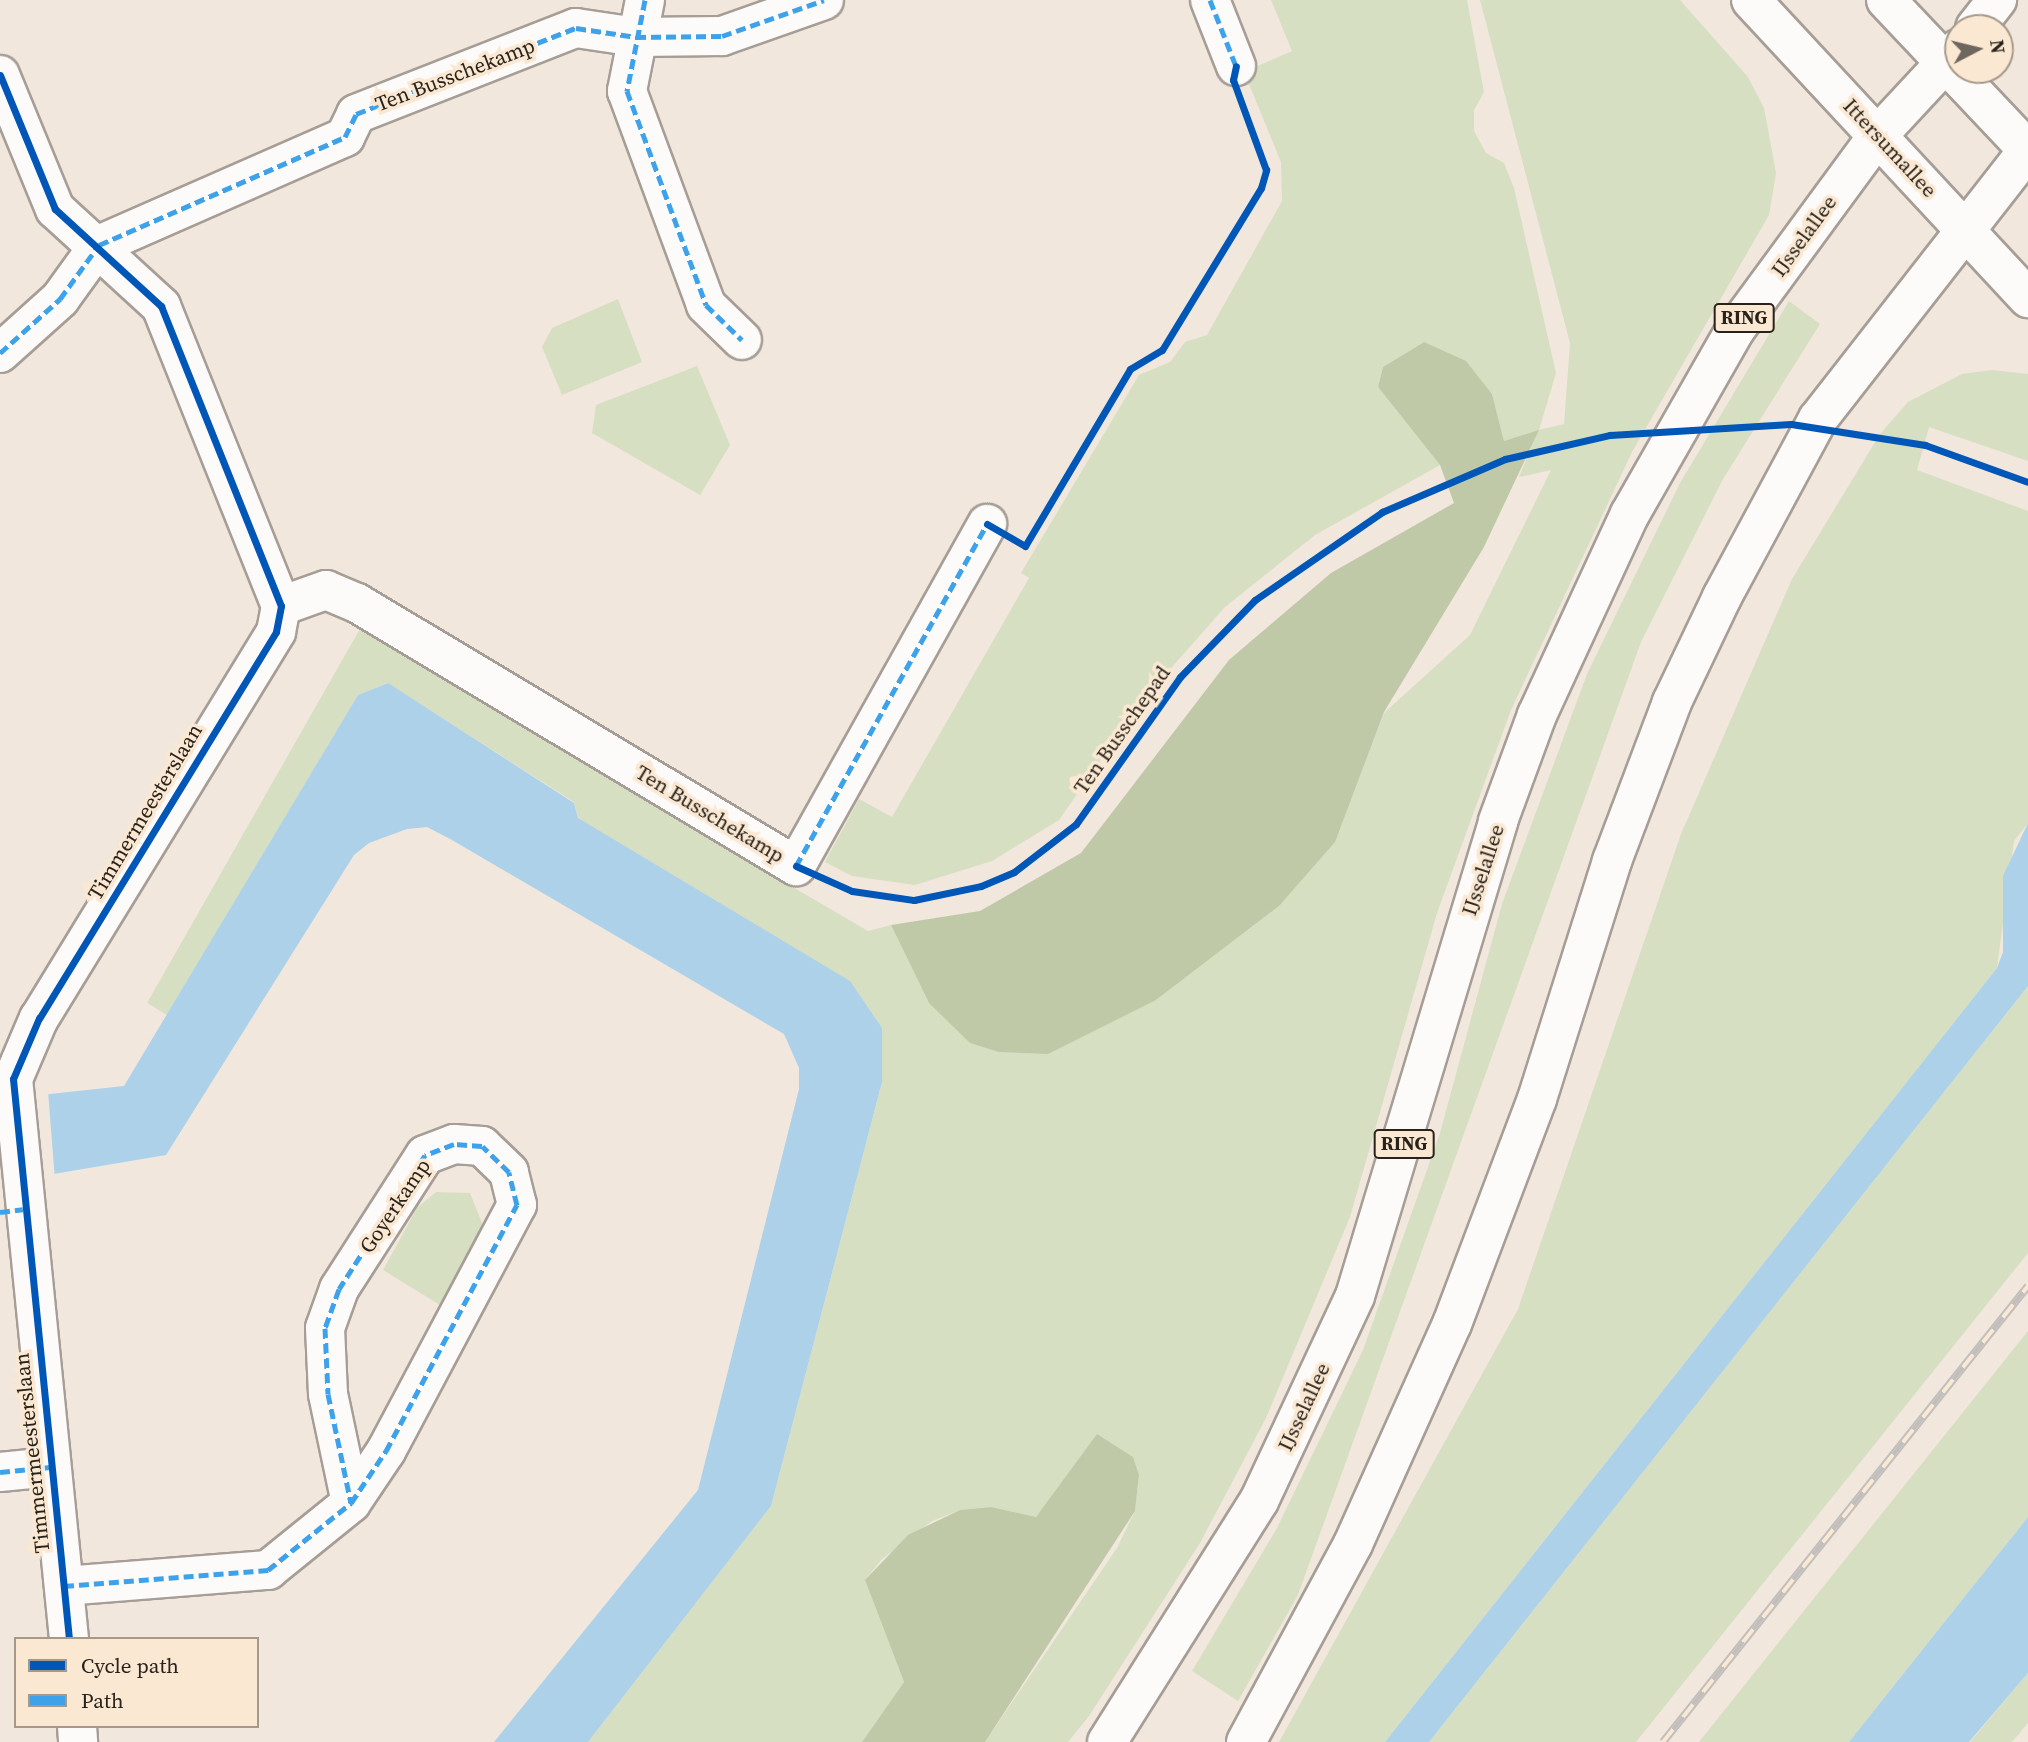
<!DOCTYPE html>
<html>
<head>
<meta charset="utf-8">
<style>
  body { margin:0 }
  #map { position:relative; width:2028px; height:1742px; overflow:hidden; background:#f1e7dc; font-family:"Source Serif 4",serif }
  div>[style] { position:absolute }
  .green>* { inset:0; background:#d7dfc2 }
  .forest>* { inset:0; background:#bfc9a7 }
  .water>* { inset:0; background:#acd1e9 }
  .pier>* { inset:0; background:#f1e7dc }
  .roads { filter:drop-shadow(2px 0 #a69e96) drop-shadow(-2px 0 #a69e96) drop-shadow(0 2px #a69e96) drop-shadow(0 -2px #a69e96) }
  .street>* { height:38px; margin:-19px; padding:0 19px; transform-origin:19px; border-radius:19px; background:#fdfbfa }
  .secondary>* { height:38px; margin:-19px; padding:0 19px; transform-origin:19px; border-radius:19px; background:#fdfbfa }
  .primary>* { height:38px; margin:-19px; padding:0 19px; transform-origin:19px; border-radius:19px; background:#fdfbfa }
  .rail>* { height:8px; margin-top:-4px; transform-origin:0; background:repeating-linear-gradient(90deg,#fae8d3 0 16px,#c1bebc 0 32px); box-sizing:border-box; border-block:2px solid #c1bebc }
  .quiet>* { height:5px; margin-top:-2.5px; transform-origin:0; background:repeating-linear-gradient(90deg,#3ea2ea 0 10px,transparent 0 15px) }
  .cycleway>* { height:7px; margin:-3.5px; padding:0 3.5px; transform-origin:3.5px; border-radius:3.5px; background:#0057b8 }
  span { translate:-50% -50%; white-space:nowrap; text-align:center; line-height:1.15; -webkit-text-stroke:7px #fae8d3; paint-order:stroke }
  .shield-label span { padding:2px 5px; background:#fae8d3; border:2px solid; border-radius:5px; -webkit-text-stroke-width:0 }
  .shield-label { font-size:19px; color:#28221a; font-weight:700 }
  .street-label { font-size:21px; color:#28221a }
  .legend { position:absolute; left:14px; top:1637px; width:245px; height:91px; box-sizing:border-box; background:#fae8d3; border:2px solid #a69989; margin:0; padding:9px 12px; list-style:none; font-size:21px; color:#28221a }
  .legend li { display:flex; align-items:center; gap:14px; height:35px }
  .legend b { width:35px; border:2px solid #a69989 }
  .north { position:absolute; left:1944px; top:14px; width:70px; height:70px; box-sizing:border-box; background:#fae8d3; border:2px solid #a69989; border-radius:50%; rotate:83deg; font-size:19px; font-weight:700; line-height:28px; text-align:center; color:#28221a }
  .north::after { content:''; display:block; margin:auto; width:24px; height:32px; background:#6e675e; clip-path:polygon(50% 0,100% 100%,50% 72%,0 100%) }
</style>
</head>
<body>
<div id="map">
  <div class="green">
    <div style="clip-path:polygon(1271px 0,1467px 0,1484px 92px,1474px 110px,1474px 131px,1486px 153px,1504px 163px,1514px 188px,1556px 373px,1539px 430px,1564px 424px,1570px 343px,1480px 0,1680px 0,1748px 77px,1764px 108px,1776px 173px,1769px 215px,1632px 452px,1511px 710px,1437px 913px,1350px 1217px,1266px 1418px,1200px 1543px,1089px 1716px,1068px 1742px,985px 1742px,1117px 1548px,1135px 1511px,1139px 1475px,1053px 1500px,1035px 1517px,991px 1507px,960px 1510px,932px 1521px,882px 1559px,865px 1580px,904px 1682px,862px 1742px,588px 1742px,771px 1506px,882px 1082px,578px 817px,574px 802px,387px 683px,358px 695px,167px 1015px,147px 1003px,361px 627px,619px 775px,624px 788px,868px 931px,891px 925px,929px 1003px,1156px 1000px,1279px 906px,1385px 712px,1470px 635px,1551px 470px,1519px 477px,1538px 431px,1504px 441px,1492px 394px,1424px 342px,1383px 367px,1378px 387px,1440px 465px,1315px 535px,1225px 607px,1142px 701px,1059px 820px,992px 861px,915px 885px,852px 876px,825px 862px,859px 799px,892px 817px,1029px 578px,1021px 573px,1139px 375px,1170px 362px,1185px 342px,1207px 335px,1282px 201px,1281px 162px,1244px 72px,1292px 51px)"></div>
    <div style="clip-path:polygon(618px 299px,642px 362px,562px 395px,542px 347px,552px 328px)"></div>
    <div style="clip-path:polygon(1789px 301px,1820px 324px,1723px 479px,1641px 642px,1298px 1595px,1238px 1701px,1192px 1671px,1277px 1528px,1363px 1350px,1440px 1133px,1502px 904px,1587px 674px,1680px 483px)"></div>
    <div style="clip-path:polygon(697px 366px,730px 445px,700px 495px,592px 433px,596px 405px)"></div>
    <div style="clip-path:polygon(1992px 370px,2028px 374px,2028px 461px,1929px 427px,1917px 470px,2028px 511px,2028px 823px,2014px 841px,1997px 968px,1385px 1742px,1279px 1742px,1518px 1309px,1681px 834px,1792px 579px,1880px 434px,1908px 402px,1962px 374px)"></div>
    <div style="clip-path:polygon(2028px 986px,2028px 1253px,1636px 1742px,1429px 1742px)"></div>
    <div style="clip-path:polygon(436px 1192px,470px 1193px,486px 1233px,443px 1307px,383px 1270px,417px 1208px)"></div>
    <div style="clip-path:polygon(2028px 1331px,2028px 1517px,1849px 1742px,1699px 1742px)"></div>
    <div style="clip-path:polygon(2028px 1673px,2028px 1723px,2012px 1742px,1970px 1742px)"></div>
  </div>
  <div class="forest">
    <div style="clip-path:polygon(1424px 342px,1466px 361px,1492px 394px,1504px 441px,1539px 430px,1484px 547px,1384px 712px,1335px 842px,1279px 906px,1156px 1000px,1048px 1054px,999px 1052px,970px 1043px,929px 1003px,891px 925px,980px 911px,1081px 853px,1229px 660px,1331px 573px,1454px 503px,1440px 465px,1378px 387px,1383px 367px)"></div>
    <div style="clip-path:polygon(1097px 1434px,1133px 1457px,1139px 1475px,1135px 1511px,985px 1742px,862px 1742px,904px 1682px,865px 1580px,908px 1535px,960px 1510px,991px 1507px,1036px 1517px)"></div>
  </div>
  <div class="water">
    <div style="clip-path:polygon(388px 683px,574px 803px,578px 818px,850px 981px,882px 1028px,882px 1082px,771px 1506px,588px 1742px,494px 1742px,698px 1490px,799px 1089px,799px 1068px,784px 1034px,452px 840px,427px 827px,407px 829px,369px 843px,354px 855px,166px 1155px,0 1183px,41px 1095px,124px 1086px,358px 695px)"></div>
    <div style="clip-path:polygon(2028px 823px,2028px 986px,1429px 1742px,1385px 1742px,1997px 968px,2003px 952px,2003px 876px)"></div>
    <div style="clip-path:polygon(2028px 1517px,2028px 1673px,1969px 1742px,1849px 1742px)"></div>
  </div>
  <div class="pier">
    <div style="clip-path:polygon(48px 1091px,55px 1180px,0 1186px,0 1096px)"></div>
  </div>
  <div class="roads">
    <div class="street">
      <div style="left:645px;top:0;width:93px;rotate:101.2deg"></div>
      <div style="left:627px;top:91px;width:228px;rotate:69.7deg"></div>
      <div style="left:706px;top:305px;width:50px;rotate:44.2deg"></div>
      <div style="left:1210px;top:0;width:71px;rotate:68.5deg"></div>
      <div style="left:0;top:75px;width:145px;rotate:67.7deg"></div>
      <div style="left:55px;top:209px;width:144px;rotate:42.5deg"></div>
      <div style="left:161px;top:306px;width:323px;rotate:68.2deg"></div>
      <div style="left:281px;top:606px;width:26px;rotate:101deg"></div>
      <div style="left:276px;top:632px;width:453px;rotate:121.5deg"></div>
      <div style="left:39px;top:1018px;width:66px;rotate:113.1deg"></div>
      <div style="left:13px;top:1079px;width:563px;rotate:84.29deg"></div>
      <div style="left:0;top:353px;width:81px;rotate:-42deg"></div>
      <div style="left:60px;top:299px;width:67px;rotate:-54.2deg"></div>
      <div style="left:99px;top:245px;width:269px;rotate:-23.7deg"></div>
      <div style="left:345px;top:137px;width:25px;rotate:-64deg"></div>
      <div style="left:356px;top:114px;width:236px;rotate:-21.4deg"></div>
      <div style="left:576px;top:28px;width:61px;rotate:8.5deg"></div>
      <div style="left:636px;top:37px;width:86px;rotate:-0.7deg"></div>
      <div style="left:722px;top:36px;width:108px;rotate:-19.4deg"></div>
      <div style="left:281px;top:606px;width:48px;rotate:-19.6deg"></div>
      <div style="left:326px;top:590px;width:34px;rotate:23deg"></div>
      <div style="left:357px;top:603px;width:512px;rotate:30.93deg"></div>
      <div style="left:796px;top:866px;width:392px;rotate:-60.8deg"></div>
      <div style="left:0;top:1472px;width:51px;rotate:-5.6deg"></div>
      <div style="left:64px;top:1586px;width:205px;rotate:-4.5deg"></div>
      <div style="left:268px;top:1570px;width:107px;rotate:-38.9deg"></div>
      <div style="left:351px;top:1503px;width:63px;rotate:-56.1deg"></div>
      <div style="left:386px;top:1451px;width:279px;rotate:-62deg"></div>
      <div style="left:517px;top:1205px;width:34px;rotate:-104deg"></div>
      <div style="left:509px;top:1172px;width:37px;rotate:-136deg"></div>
      <div style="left:482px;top:1146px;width:28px;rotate:-176deg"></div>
      <div style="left:454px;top:1144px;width:31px;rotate:159deg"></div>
      <div style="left:425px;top:1155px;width:159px;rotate:122.7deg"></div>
      <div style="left:339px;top:1289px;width:41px;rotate:109.7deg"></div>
      <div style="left:325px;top:1328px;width:66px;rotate:87.4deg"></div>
      <div style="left:328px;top:1394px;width:111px;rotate:78.1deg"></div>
      <div style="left:77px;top:1726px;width:16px;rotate:86deg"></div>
    </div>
    <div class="secondary">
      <div style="left:1751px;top:0;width:407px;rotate:47.1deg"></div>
      <div style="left:1886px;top:0;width:207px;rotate:46.6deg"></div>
    </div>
    <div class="primary">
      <div style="left:1975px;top:28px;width:36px;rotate:-52deg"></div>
      <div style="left:1107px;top:1742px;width:285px;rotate:-57.8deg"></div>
      <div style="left:1259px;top:1501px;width:226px;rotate:-64.9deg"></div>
      <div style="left:1355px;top:1296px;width:496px;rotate:-73.2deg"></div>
      <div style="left:1498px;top:821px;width:113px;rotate:-69.8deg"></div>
      <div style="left:1537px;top:715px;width:221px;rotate:-65.2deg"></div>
      <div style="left:1630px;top:514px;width:212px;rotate:-60.3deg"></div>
      <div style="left:1735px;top:330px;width:243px;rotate:-53.7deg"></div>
      <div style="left:1879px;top:134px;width:116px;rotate:-47.1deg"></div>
      <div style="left:1246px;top:1742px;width:225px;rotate:-61.6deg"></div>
      <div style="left:1353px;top:1544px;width:241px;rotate:-65.8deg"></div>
      <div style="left:1452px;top:1324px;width:241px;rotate:-69.3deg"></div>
      <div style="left:1537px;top:1099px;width:250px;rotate:-72.5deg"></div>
      <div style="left:1612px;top:861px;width:170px;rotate:-69.3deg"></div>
      <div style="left:1672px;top:702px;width:116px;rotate:-64.5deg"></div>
      <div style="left:1722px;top:597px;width:202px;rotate:-61.7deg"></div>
      <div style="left:1818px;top:419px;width:341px;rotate:-52deg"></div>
    </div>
  </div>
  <div class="rail">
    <div style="left:1663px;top:1742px;width:584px;rotate:-51.32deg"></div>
  </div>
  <div class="quiet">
    <div style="left:645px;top:0;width:93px;rotate:101.2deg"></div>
    <div style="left:627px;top:91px;width:228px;rotate:69.7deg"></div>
    <div style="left:706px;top:305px;width:50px;rotate:44.2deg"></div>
    <div style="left:1210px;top:0;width:71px;rotate:68.5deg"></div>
    <div style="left:0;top:353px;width:81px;rotate:-42deg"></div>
    <div style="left:60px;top:299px;width:67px;rotate:-54.2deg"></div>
    <div style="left:99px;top:245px;width:269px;rotate:-23.7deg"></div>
    <div style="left:345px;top:137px;width:25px;rotate:-64deg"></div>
    <div style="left:356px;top:114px;width:236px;rotate:-21.4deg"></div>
    <div style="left:576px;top:28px;width:61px;rotate:8.5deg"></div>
    <div style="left:636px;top:37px;width:86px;rotate:-0.7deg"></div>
    <div style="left:722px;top:36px;width:108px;rotate:-19.4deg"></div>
    <div style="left:796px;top:866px;width:392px;rotate:-60.8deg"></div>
    <div style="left:0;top:1212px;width:23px;rotate:-7deg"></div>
    <div style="left:0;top:1472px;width:51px;rotate:-5.6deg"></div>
    <div style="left:64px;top:1586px;width:205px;rotate:-4.5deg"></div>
    <div style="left:268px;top:1570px;width:107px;rotate:-38.9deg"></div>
    <div style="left:351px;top:1503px;width:63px;rotate:-56.1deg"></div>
    <div style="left:386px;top:1451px;width:279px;rotate:-62deg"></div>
    <div style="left:517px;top:1205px;width:34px;rotate:-104deg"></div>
    <div style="left:509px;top:1172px;width:37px;rotate:-136deg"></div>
    <div style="left:482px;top:1146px;width:28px;rotate:-176deg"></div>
    <div style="left:454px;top:1144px;width:31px;rotate:159deg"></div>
    <div style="left:425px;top:1155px;width:159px;rotate:122.7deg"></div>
    <div style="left:339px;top:1289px;width:41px;rotate:109.7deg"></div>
    <div style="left:325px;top:1328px;width:66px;rotate:87.4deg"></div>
    <div style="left:328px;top:1394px;width:111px;rotate:78.1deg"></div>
  </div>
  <div class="cycleway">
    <div style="left:0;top:75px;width:145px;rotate:67.7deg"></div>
    <div style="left:55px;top:209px;width:144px;rotate:42.5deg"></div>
    <div style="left:161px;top:306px;width:323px;rotate:68.2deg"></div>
    <div style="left:281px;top:606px;width:26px;rotate:101deg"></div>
    <div style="left:276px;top:632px;width:453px;rotate:121.5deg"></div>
    <div style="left:39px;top:1018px;width:66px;rotate:113.1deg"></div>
    <div style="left:13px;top:1079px;width:563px;rotate:84.29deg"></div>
    <div style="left:987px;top:524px;width:44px;rotate:30.1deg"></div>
    <div style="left:1025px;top:546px;width:206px;rotate:-59.3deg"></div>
    <div style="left:1130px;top:369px;width:37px;rotate:-31deg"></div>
    <div style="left:1162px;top:350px;width:190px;rotate:-58.6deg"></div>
    <div style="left:1261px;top:188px;width:19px;rotate:-74deg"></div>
    <div style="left:1266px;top:170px;width:96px;rotate:-110.1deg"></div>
    <div style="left:1233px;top:80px;width:14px;rotate:-78deg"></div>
    <div style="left:796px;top:866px;width:61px;rotate:24.1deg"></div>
    <div style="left:852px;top:891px;width:63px;rotate:8.3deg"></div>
    <div style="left:914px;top:900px;width:68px;rotate:-11.8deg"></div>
    <div style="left:981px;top:886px;width:36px;rotate:-23deg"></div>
    <div style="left:1014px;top:872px;width:78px;rotate:-37.7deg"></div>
    <div style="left:1076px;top:824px;width:180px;rotate:-54.7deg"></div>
    <div style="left:1180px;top:677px;width:107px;rotate:-45.8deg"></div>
    <div style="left:1255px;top:600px;width:155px;rotate:-34.7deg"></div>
    <div style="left:1382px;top:512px;width:134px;rotate:-23.3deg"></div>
    <div style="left:1505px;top:459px;width:108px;rotate:-12.9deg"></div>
    <div style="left:1610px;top:435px;width:181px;rotate:-3.5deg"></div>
    <div style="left:1791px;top:424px;width:136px;rotate:8.9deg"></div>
    <div style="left:1925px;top:445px;width:109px;rotate:19.8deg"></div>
  </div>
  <div class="shield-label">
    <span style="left:1744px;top:318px">RING</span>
    <span style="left:1404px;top:1144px">RING</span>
  </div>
  <div class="street-label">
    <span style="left:455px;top:75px;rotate:-21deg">Ten Busschekamp</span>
    <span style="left:1890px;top:148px;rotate:47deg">Ittersumallee</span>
    <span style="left:1804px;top:236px;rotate:-54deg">IJsselallee</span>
    <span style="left:1122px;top:730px;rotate:-55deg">Ten Busschepad</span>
    <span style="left:145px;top:812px;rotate:-59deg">Timmermeesterslaan</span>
    <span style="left:710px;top:814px;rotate:31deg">Ten Busschekamp</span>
    <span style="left:1483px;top:870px;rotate:-72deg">IJsselallee</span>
    <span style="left:395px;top:1206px;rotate:-56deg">Goyerkamp</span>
    <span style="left:1304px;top:1407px;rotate:-65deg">IJsselallee</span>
    <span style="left:32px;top:1453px;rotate:-96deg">Timmermeesterslaan</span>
  </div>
  <ul class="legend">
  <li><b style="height:9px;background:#0057b8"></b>Cycle path</li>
  <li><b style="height:9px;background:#3ea2ea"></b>Path</li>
  </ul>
  <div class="north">N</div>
</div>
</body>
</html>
